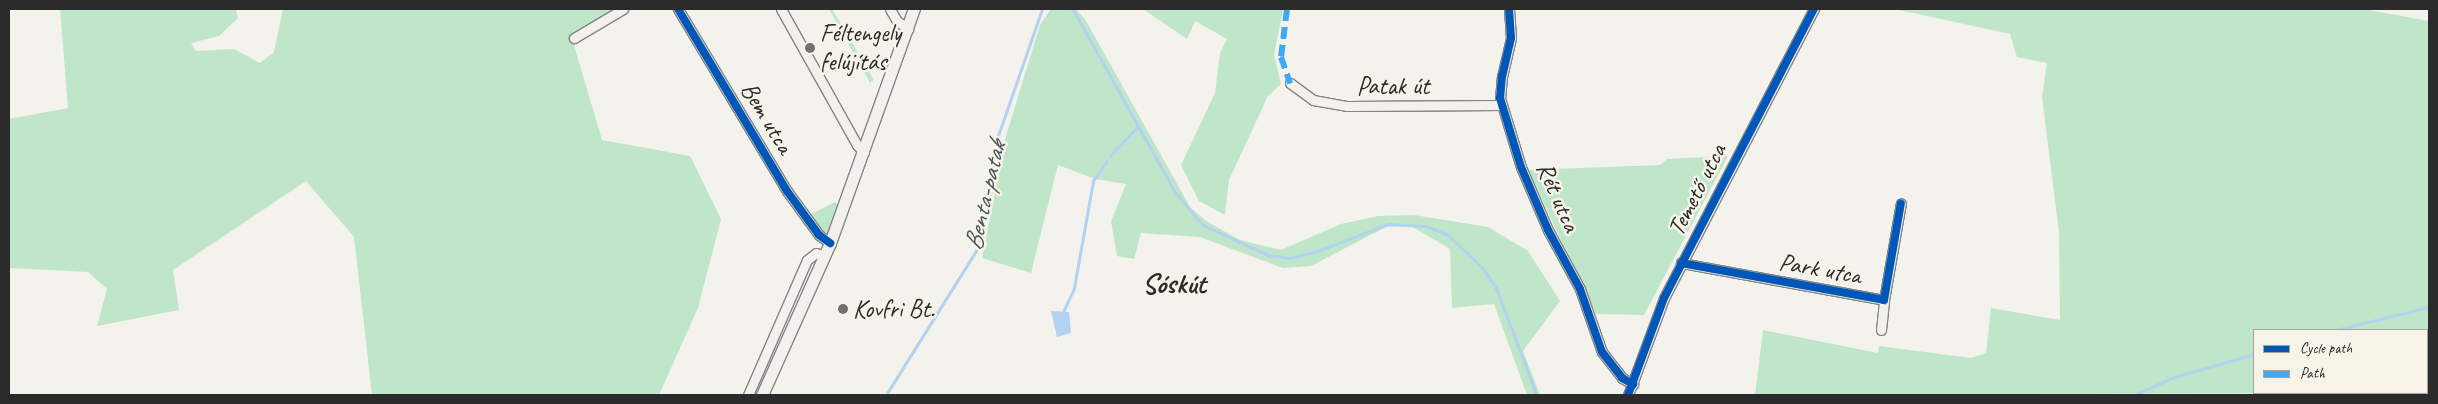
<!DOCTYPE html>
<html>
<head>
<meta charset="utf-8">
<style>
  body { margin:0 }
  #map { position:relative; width:2438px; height:404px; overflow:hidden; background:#f4f2ec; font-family:Caveat,sans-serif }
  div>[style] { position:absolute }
  .green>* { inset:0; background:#bfe6c9 }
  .water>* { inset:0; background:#b2d2f0 }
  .stream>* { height:2.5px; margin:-1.25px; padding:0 1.25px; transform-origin:1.25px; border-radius:1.25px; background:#b2d2f0 }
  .roads { filter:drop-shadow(1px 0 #858582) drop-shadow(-1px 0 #858582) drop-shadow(0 1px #858582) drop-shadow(0 -1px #858582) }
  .street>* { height:9px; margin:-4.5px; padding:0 4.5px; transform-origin:4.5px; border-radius:4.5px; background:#f2f1ed }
  .secondary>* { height:11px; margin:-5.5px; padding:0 5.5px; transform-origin:5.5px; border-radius:5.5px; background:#f2f1ed }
  .quiet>* { height:6px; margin-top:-3px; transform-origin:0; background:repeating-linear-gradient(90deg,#3fa9f5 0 12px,transparent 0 18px) }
  .cycleway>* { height:8px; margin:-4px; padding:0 4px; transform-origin:4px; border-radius:4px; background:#0057b8 }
  .dots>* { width:14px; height:14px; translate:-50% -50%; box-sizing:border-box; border:2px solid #f7f3e8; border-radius:50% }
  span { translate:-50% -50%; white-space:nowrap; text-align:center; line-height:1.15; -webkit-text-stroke:5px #f7f3e8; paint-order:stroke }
  .poi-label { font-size:25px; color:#2b2b2b }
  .left { translate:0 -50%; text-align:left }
  .street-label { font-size:25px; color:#2b2b2b }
  .water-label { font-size:26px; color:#46525c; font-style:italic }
  .quarter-label { font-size:28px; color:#2b2b2b; font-weight:700 }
  .frame { position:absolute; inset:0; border:10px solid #2b2b2b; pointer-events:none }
  .legend { position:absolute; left:2253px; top:329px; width:175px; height:65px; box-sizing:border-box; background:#f7f3e8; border:1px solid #a5a39c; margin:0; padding:6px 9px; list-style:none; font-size:15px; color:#2b2b2b }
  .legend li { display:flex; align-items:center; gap:10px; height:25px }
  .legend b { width:25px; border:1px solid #a5a39c }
</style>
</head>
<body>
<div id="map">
  <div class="green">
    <div style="clip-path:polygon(60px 9px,236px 9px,238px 18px,219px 36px,191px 43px,196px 51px,234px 49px,260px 63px,274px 52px,283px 9px,621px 9px,623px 14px,574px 45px,602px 140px,690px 156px,721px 219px,698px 308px,659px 395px,372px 395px,354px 237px,306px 181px,173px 270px,179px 310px,97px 326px,107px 289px,88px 272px,9px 268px,9px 119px,68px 108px)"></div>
    <div style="clip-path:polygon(829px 9px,832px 9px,874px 80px,870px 83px)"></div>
    <div style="clip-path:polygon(1051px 9px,1076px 9px,1085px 19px,1190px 207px,1206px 221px,1240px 240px,1281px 250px,1341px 224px,1378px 216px,1414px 215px,1488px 227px,1528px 251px,1560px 301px,1523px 351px,1540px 395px,1527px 395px,1494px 304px,1452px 308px,1450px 249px,1411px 226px,1386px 227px,1311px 266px,1283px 268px,1200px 237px,1141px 233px,1134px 259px,1117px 256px,1111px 221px,1126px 184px,1095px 179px,1058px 165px,1031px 273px,982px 258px,1006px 136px,1040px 25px)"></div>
    <div style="clip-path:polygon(1143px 9px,1283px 9px,1274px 55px,1281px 84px,1268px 96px,1229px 180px,1225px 215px,1199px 201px,1181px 165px,1215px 93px,1220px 53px,1227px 39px,1195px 21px,1187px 39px)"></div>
    <div style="clip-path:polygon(1895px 9px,2363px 9px,2429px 21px,2429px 367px,2427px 368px,2427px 330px,2254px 330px,2254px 393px,2324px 393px,1755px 395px,1763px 330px,1878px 353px,1879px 346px,1971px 358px,1986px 353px,1991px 308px,2060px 320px,2059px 232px,2042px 97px,2047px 63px,2017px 57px,2010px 34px)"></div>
    <div style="clip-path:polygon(1728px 156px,1644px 315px,1596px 314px,1528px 170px,1660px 165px,1667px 159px)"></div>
    <div style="clip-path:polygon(835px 202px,839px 207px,828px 232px,822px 233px,809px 215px)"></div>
  </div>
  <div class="water">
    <div style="clip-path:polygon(1051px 311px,1069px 312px,1071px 333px,1057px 337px)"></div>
  </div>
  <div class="stream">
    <div style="left:1073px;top:9px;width:211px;rotate:60.8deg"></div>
    <div style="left:1176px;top:193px;width:42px;rotate:49.8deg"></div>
    <div style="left:1203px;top:225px;width:72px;rotate:24.8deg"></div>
    <div style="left:1268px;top:255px;width:21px;rotate:8deg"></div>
    <div style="left:1289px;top:258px;width:27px;rotate:-13deg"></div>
    <div style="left:1315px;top:252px;width:78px;rotate:-21deg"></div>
    <div style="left:1388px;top:224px;width:38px;rotate:3deg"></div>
    <div style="left:1426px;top:226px;width:24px;rotate:22deg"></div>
    <div style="left:1448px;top:235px;width:47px;rotate:43.3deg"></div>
    <div style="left:1482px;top:267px;width:24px;rotate:55deg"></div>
    <div style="left:1496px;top:287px;width:116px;rotate:69.2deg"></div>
    <div style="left:1110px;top:156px;width:42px;rotate:-46.9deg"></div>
    <div style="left:1063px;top:312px;width:26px;rotate:-65deg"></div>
    <div style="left:1074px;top:288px;width:109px;rotate:-79.9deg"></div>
    <div style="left:1093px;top:181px;width:24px;rotate:-55deg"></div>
    <div style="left:2336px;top:330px;width:96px;rotate:-13.9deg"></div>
    <div style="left:886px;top:395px;width:170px;rotate:-58deg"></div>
    <div style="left:976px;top:251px;width:63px;rotate:-76.2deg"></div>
    <div style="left:991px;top:190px;width:54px;rotate:-82.6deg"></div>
    <div style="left:998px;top:136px;width:134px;rotate:-70.9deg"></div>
    <div style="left:2135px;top:395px;width:43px;rotate:-24.8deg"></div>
    <div style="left:2174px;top:377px;width:83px;rotate:-16deg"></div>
  </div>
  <div class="roads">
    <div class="street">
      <div style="left:678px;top:9px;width:212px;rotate:59.1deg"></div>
      <div style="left:787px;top:191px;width:54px;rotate:54deg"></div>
      <div style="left:819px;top:235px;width:14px;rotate:36deg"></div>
      <div style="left:781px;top:9px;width:156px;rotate:60.8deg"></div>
      <div style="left:857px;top:145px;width:10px;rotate:45deg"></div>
      <div style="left:890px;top:9px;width:14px;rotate:60deg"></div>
      <div style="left:897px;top:21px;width:14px;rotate:36deg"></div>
      <div style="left:1509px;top:9px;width:29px;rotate:86deg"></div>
      <div style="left:1511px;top:38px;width:39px;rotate:103deg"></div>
      <div style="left:1502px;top:76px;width:22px;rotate:95deg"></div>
      <div style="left:1500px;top:98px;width:72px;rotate:73.1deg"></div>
      <div style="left:1521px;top:167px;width:69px;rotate:66.8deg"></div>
      <div style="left:1548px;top:230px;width:67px;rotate:61.5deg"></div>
      <div style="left:1580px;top:289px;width:67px;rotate:70.8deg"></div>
      <div style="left:1602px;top:352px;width:33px;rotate:52deg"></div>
      <div style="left:1622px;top:378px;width:13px;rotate:29deg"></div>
      <div style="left:574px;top:38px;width:57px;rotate:-30.6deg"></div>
      <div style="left:1290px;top:83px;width:29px;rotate:36deg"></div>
      <div style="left:1313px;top:100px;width:35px;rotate:10deg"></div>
      <div style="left:1347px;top:106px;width:155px;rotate:-0.4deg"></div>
      <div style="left:1681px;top:263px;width:206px;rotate:10.3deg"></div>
      <div style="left:1884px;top:300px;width:98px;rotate:-80.1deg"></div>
      <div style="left:1881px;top:330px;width:30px;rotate:-84deg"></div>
      <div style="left:748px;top:395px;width:147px;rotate:-66.4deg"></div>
      <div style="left:807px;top:260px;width:11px;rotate:-38deg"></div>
      <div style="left:816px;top:253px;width:9px;rotate:21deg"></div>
      <div style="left:1628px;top:395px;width:103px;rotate:-69.6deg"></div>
      <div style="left:1664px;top:298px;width:326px;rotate:-62.6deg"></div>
      <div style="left:2330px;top:395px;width:19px;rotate:-6deg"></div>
    </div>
    <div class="secondary">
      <div style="left:762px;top:395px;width:167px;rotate:-65.9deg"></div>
      <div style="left:830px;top:243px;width:249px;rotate:-70.3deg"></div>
    </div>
  </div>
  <div class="quiet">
    <div style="left:1287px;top:9px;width:48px;rotate:97.1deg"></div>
    <div style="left:1281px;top:57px;width:28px;rotate:71deg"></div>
  </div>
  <div class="cycleway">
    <div style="left:678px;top:9px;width:212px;rotate:59.1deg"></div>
    <div style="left:787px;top:191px;width:54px;rotate:54deg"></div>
    <div style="left:819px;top:235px;width:14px;rotate:36deg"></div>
    <div style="left:1509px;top:9px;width:29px;rotate:86deg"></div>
    <div style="left:1511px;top:38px;width:39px;rotate:103deg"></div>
    <div style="left:1502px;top:76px;width:22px;rotate:95deg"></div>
    <div style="left:1500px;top:98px;width:72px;rotate:73.1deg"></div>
    <div style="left:1521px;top:167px;width:69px;rotate:66.8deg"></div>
    <div style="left:1548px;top:230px;width:67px;rotate:61.5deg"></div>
    <div style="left:1580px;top:289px;width:67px;rotate:70.8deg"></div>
    <div style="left:1602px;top:352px;width:33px;rotate:52deg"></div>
    <div style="left:1622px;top:378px;width:13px;rotate:29deg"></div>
    <div style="left:1681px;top:263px;width:206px;rotate:10.3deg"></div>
    <div style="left:1884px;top:300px;width:98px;rotate:-80.1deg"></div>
    <div style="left:1628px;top:395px;width:103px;rotate:-69.6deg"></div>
    <div style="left:1664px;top:298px;width:326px;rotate:-62.6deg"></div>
  </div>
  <div class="dots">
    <div style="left:810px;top:48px;background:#71716f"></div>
    <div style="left:843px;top:309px;background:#71716f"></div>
  </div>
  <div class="poi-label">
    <span class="left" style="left:820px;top:48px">Féltengely<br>felújítás</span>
    <span class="left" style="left:853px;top:309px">Kovfri Bt.</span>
  </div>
  <div class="street-label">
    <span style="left:1393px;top:86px">Patak út</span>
    <span style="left:767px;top:118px;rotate:59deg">Bem utca</span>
    <span style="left:1697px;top:190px;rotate:-63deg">Temető utca</span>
    <span style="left:1558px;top:197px;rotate:66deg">Rét utca</span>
    <span style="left:1820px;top:269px;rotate:10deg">Park utca</span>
  </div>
  <div class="water-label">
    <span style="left:985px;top:196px;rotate:-77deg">Benta-patak</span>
  </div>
  <div class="quarter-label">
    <span style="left:1174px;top:284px">Sóskút</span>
  </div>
  <div class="frame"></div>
  <ul class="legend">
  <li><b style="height:6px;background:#0057b8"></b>Cycle path</li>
  <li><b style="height:6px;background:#3fa9f5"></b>Path</li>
  </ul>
</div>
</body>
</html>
